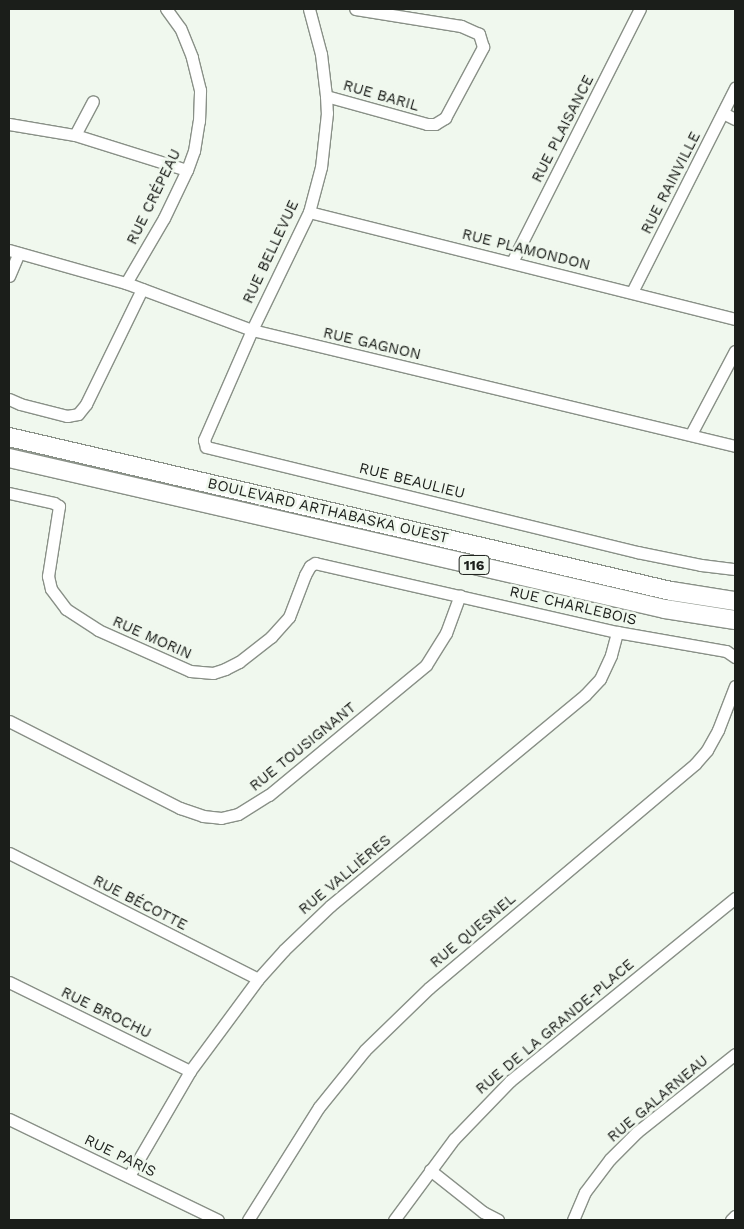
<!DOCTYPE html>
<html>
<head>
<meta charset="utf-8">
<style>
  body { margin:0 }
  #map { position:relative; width:744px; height:1229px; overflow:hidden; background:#f0f8ee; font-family:"Work Sans",sans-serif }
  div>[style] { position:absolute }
  .roads { filter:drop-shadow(1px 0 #899087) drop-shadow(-1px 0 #899087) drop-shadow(0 1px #899087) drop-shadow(0 -1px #899087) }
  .minor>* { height:11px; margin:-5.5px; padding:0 5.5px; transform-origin:5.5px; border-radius:5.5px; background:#fff }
  .primary>* { height:18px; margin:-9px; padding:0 9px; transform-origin:9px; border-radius:9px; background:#fff }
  span { translate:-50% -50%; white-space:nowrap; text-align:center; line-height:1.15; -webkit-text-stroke:5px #f0f8ee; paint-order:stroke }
  .shield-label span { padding:1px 4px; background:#f0f8ee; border:1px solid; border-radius:4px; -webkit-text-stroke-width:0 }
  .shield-label { font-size:14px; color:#1b1e1a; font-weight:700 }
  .street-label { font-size:15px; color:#1b1e1a }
  .frame { position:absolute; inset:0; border:10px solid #1b1e1a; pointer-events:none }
</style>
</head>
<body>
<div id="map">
  <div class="roads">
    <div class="minor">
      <div style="left:309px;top:9px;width:47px;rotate:75.1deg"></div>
      <div style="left:321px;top:54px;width:42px;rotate:83.2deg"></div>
      <div style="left:326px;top:96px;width:17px;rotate:87deg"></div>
      <div style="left:327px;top:113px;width:54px;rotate:96.3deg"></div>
      <div style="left:321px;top:167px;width:47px;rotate:104.9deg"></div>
      <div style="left:309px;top:212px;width:131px;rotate:115.8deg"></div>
      <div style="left:252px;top:330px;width:120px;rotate:113.6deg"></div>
      <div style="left:204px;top:440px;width:7px;rotate:74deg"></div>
      <div style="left:206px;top:447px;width:444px;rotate:13.7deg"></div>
      <div style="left:637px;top:552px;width:65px;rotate:11.5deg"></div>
      <div style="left:701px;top:565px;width:34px;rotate:7deg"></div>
      <div style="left:326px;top:96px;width:105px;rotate:15.5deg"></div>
      <div style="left:427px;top:124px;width:8px"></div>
      <div style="left:435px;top:124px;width:12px;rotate:-31deg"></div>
      <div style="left:445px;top:118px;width:81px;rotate:-61.8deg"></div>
      <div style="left:483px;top:47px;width:14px;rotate:-107deg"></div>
      <div style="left:479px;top:34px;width:20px;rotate:-156deg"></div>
      <div style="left:461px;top:26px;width:107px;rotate:-170.9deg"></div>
      <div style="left:723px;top:113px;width:13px;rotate:27deg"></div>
      <div style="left:9px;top:124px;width:67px;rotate:9.5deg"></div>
      <div style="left:75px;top:135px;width:117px;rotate:17.4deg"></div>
      <div style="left:75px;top:135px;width:38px;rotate:-62deg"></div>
      <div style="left:309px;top:212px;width:439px;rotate:14.1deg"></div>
      <div style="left:9px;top:250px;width:122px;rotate:15.8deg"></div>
      <div style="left:126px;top:283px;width:134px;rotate:20.5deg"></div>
      <div style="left:252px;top:330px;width:497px;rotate:13.5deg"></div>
      <div style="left:512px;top:262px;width:284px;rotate:-63.2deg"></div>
      <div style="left:9px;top:276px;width:25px;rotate:-67deg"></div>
      <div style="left:126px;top:283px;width:75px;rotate:-59.7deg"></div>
      <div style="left:164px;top:218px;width:53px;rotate:-64.4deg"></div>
      <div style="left:187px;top:170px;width:20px;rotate:-70deg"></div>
      <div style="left:194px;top:151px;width:30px;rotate:-81deg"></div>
      <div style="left:199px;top:121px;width:31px;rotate:-88deg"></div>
      <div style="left:200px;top:90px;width:34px;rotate:-104deg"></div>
      <div style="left:192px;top:57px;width:31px;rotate:-112deg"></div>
      <div style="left:180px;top:28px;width:24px;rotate:-126deg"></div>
      <div style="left:632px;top:292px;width:229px;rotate:-63.2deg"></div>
      <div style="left:9px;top:399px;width:12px;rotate:24deg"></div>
      <div style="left:20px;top:404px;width:49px;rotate:14.3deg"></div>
      <div style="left:67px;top:416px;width:11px;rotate:-10deg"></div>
      <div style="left:78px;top:414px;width:13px;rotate:-51deg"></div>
      <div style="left:86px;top:404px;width:128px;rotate:-64deg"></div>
      <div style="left:691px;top:434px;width:94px;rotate:-62.1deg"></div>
      <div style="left:9px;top:493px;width:46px;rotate:12.5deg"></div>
      <div style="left:54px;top:503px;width:6px;rotate:31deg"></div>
      <div style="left:59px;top:506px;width:71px;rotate:98.9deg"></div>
      <div style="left:48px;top:576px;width:13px;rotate:77deg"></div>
      <div style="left:51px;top:589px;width:25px;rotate:53deg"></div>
      <div style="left:66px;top:609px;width:38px;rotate:33deg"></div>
      <div style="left:98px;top:630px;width:101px;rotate:24deg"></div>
      <div style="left:190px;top:671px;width:23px;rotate:5deg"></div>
      <div style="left:213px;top:673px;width:13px;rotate:-18deg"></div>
      <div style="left:225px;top:669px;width:16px;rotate:-27deg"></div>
      <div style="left:239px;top:662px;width:41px;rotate:-38deg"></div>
      <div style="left:271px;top:637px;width:27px;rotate:-48deg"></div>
      <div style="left:289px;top:617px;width:45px;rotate:-69.1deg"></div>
      <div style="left:305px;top:575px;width:10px;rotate:-61deg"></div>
      <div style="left:310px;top:566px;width:6px;rotate:-31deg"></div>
      <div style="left:315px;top:563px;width:310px;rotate:12.9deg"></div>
      <div style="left:617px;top:632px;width:111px;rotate:9.9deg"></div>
      <div style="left:726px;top:651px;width:11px;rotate:34deg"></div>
      <div style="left:9px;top:721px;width:192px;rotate:27deg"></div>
      <div style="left:180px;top:808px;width:24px;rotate:19deg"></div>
      <div style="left:203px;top:816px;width:18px;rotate:6deg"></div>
      <div style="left:221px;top:818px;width:17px;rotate:-13deg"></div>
      <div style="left:238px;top:814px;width:36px;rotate:-32deg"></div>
      <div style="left:269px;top:795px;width:204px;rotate:-39.6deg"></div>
      <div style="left:426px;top:665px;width:38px;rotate:-58deg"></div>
      <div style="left:446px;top:633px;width:40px;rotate:-69.8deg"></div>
      <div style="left:9px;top:853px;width:279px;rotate:26.8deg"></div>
      <div style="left:9px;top:982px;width:202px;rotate:26.2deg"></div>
      <div style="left:9px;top:1119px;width:232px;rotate:25.8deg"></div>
      <div style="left:430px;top:1170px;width:68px;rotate:38.4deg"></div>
      <div style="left:483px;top:1212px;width:17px;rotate:28deg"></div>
      <div style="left:129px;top:1176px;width:121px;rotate:-59.8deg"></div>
      <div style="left:190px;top:1071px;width:114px;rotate:-53.5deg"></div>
      <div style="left:258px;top:979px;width:39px;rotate:-48deg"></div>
      <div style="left:284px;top:950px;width:64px;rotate:-43.7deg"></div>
      <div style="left:330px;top:906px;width:331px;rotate:-39.6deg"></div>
      <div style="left:585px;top:695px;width:22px;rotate:-47deg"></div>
      <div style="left:600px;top:679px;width:26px;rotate:-65deg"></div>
      <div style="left:611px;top:655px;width:24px;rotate:-75deg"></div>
      <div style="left:248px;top:1220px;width:133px;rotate:-57.9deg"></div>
      <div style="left:319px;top:1107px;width:73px;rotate:-51.1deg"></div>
      <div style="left:365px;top:1050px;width:89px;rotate:-44.1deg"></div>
      <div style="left:429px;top:988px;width:348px;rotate:-40.1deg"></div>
      <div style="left:695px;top:764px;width:18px;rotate:-49deg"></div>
      <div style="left:707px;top:750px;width:23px;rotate:-61deg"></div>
      <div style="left:718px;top:730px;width:47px;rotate:-68.9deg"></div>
      <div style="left:394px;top:1220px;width:101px;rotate:-53.5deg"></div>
      <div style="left:454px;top:1139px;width:81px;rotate:-46deg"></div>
      <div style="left:510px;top:1081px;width:290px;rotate:-39.1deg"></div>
      <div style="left:573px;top:1220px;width:30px;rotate:-67deg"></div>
      <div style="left:585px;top:1192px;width:41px;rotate:-52.9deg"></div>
      <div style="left:610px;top:1159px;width:38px;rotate:-45deg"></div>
      <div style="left:637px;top:1132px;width:125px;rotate:-38.5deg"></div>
      <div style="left:731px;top:1220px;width:6px;rotate:-45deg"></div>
    </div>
    <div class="primary">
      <div style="left:9px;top:437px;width:680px;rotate:13.1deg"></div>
      <div style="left:671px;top:591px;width:65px;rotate:8.9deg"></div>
      <div style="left:9px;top:458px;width:673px;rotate:12.96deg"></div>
      <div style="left:665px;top:609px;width:71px;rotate:8.9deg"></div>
    </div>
  </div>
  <div class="shield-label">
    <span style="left:474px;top:565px">116</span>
  </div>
  <div class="street-label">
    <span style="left:381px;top:96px;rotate:16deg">RUE BARIL</span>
    <span style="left:563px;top:129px;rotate:-63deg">RUE PLAISANCE</span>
    <span style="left:671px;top:183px;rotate:-63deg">RUE RAINVILLE</span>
    <span style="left:154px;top:197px;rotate:-64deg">RUE CRÉPEAU</span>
    <span style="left:526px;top:250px;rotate:14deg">RUE PLAMONDON</span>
    <span style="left:271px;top:252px;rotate:-65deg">RUE BELLEVUE</span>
    <span style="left:372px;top:344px;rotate:13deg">RUE GAGNON</span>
    <span style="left:412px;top:481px;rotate:14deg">RUE BEAULIEU</span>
    <span style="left:328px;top:511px;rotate:13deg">BOULEVARD ARTHABASKA OUEST</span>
    <span style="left:573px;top:606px;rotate:13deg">RUE CHARLEBOIS</span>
    <span style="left:152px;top:638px;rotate:24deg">RUE MORIN</span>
    <span style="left:303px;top:747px;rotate:-39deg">RUE TOUSIGNANT</span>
    <span style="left:345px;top:875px;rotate:-40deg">RUE VALLIÈRES</span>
    <span style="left:140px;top:903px;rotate:27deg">RUE BÉCOTTE</span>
    <span style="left:473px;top:931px;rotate:-40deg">RUE QUESNEL</span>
    <span style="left:106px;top:1013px;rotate:26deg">RUE BROCHU</span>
    <span style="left:555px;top:1027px;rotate:-40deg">RUE DE LA GRANDE-PLACE</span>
    <span style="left:658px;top:1099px;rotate:-40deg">RUE GALARNEAU</span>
    <span style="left:120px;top:1156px;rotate:26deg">RUE PARIS</span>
  </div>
  <div class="frame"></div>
</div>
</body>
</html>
